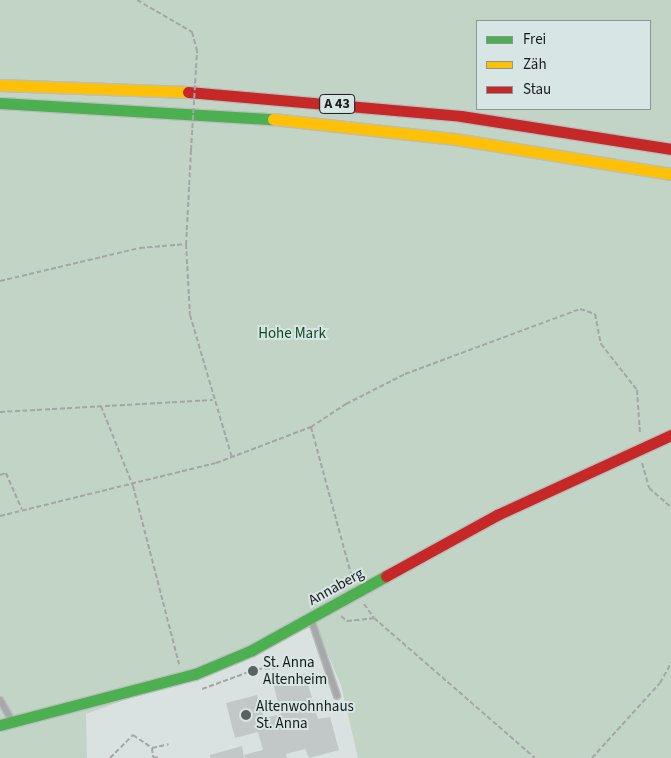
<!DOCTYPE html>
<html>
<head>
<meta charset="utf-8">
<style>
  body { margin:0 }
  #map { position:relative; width:671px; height:758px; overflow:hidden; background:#dae2e1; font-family:"Source Sans 3",sans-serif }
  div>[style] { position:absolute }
  .green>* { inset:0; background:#c1d4c5 }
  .building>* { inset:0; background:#c1c8c7 }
  .path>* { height:2px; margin-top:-1px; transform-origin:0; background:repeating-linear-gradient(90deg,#a4a6a6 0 5px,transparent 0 7.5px) }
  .roads { filter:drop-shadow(1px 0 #b8bebd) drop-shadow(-1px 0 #b8bebd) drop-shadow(0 1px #b8bebd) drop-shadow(0 -1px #b8bebd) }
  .lane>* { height:6px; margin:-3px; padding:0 3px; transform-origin:3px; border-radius:3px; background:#a6a9a8 }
  .fast>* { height:11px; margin:-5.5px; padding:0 5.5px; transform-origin:5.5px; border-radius:5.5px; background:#4caf50 }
  .slow>* { height:11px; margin:-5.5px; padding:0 5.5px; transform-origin:5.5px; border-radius:5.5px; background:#ffc107 }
  .jam>* { height:11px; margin:-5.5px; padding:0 5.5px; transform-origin:5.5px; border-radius:5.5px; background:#c62828 }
  .path-bridge>* { height:2px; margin-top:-1px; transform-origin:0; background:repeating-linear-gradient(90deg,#a4a6a6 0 5px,transparent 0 7.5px) }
  .dots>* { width:14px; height:14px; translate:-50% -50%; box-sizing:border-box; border:2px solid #d7e6e4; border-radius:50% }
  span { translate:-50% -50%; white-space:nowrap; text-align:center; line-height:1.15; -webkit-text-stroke:4px #d7e6e4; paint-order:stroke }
  .shield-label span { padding:1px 4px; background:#d7e6e4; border:1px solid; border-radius:4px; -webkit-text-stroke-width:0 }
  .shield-label { font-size:14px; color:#171c1b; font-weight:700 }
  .park-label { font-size:15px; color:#104a1c }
  .street-label { font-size:15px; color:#171c1b }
  .poi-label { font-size:15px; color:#171c1b }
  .left { translate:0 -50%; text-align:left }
  .legend { position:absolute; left:476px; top:20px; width:175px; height:90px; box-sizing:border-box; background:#d7e6e4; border:1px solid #8a9594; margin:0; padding:6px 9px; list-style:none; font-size:15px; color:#171c1b }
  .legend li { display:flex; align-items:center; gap:10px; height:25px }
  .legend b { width:25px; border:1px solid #8a9594 }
</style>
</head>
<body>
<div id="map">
  <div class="green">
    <div style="clip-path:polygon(evenodd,0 0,671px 0,671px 758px,358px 758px,341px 685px,315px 625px,246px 656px,86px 714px,87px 758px,0 758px,0 0,477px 21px,650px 21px,650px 109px,477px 109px,477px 21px)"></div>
  </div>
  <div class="building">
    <div style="clip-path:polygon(305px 674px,318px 719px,330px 717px,339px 750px,309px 758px,305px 749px,286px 754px,287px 758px,245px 758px,244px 755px,263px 750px,258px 732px,235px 738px,226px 703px,257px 695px,264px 718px,281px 714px,273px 683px)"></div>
    <div style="clip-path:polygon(242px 746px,244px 758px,210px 758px,210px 755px)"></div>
  </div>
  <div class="path">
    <div style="left:137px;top:0;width:64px;rotate:30.2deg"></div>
    <div style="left:192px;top:32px;width:20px;rotate:75deg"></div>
    <div style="left:191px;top:150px;width:94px;rotate:93deg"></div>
    <div style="left:186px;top:244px;width:71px;rotate:86.8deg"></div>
    <div style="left:190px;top:315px;width:149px;rotate:73.6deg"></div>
    <div style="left:0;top:281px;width:144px;rotate:-13.3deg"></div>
    <div style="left:140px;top:248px;width:46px;rotate:-5deg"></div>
    <div style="left:101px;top:406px;width:86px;rotate:68.2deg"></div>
    <div style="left:133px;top:486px;width:184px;rotate:75.5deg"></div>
    <div style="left:0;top:412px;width:213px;rotate:-3.2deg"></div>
    <div style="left:311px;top:427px;width:42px;rotate:-33.3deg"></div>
    <div style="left:346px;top:404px;width:66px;rotate:-27deg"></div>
    <div style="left:405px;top:374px;width:187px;rotate:-20.4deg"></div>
    <div style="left:580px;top:309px;width:16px;rotate:18deg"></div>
    <div style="left:595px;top:314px;width:31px;rotate:79deg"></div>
    <div style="left:601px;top:344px;width:58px;rotate:52deg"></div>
    <div style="left:637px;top:390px;width:44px;rotate:86.1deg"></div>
    <div style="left:642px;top:463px;width:26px;rotate:74deg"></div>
    <div style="left:649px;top:488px;width:29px;rotate:41deg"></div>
    <div style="left:0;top:475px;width:6px;rotate:-18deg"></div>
    <div style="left:6px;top:473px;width:40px;rotate:66.6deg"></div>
    <div style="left:0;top:516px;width:222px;rotate:-13.8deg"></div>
    <div style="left:216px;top:463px;width:102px;rotate:-20.8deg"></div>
    <div style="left:311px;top:427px;width:156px;rotate:74.8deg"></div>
    <div style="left:364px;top:604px;width:17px;rotate:54deg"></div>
    <div style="left:374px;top:618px;width:213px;rotate:41deg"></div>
    <div style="left:341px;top:616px;width:8px;rotate:40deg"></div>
    <div style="left:347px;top:621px;width:27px;rotate:-6deg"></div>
    <div style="left:202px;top:689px;width:59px;rotate:-20deg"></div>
    <div style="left:257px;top:669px;width:60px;rotate:-2.9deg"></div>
    <div style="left:152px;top:748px;width:9px;rotate:84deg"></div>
    <div style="left:153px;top:757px;width:6px;rotate:9deg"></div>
    <div style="left:110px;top:758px;width:33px;rotate:-45deg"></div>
    <div style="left:133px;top:735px;width:23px;rotate:34deg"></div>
    <div style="left:152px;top:748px;width:17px;rotate:-13deg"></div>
    <div style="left:592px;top:758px;width:101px;rotate:-47.8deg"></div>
    <div style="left:660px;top:683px;width:23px;rotate:-61deg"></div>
  </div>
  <div class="roads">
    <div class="lane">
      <div style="left:311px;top:619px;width:81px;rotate:71.3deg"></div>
      <div style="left:0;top:700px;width:24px;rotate:60deg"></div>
    </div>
    <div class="fast">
      <div style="left:0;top:103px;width:273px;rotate:3.4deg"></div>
      <div style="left:0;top:725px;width:202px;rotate:-14.7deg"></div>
      <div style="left:195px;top:674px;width:62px;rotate:-22.8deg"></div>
      <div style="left:252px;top:650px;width:153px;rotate:-28.9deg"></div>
    </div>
    <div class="slow">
      <div style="left:0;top:85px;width:188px;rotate:2.1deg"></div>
      <div style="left:273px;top:119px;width:183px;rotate:6.3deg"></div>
      <div style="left:455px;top:139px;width:219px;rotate:9.2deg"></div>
    </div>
    <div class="jam">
      <div style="left:188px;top:92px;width:274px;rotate:5deg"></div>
      <div style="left:461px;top:116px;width:213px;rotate:8.9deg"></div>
      <div style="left:386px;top:576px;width:127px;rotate:-28.8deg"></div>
      <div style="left:497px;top:515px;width:192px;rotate:-24.7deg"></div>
    </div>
  </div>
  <div class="path-bridge">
    <div style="left:191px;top:150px;width:99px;rotate:-86.5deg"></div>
  </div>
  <div class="dots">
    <div style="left:253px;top:671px;background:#5b6160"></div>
    <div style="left:246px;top:715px;background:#5b6160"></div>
  </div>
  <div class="shield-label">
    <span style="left:337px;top:104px">A 43</span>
  </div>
  <div class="park-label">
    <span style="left:292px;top:334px">Hohe Mark</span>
  </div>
  <div class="street-label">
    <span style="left:336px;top:587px;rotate:-29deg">Annaberg</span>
  </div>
  <div class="poi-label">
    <span class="left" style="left:263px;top:671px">St. Anna<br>Altenheim</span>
    <span class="left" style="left:256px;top:715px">Altenwohnhaus<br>St. Anna</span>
  </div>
  <ul class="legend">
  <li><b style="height:6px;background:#4caf50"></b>Frei</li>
  <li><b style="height:6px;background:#ffc107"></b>Zäh</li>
  <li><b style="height:6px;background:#c62828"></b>Stau</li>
  </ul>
</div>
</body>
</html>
